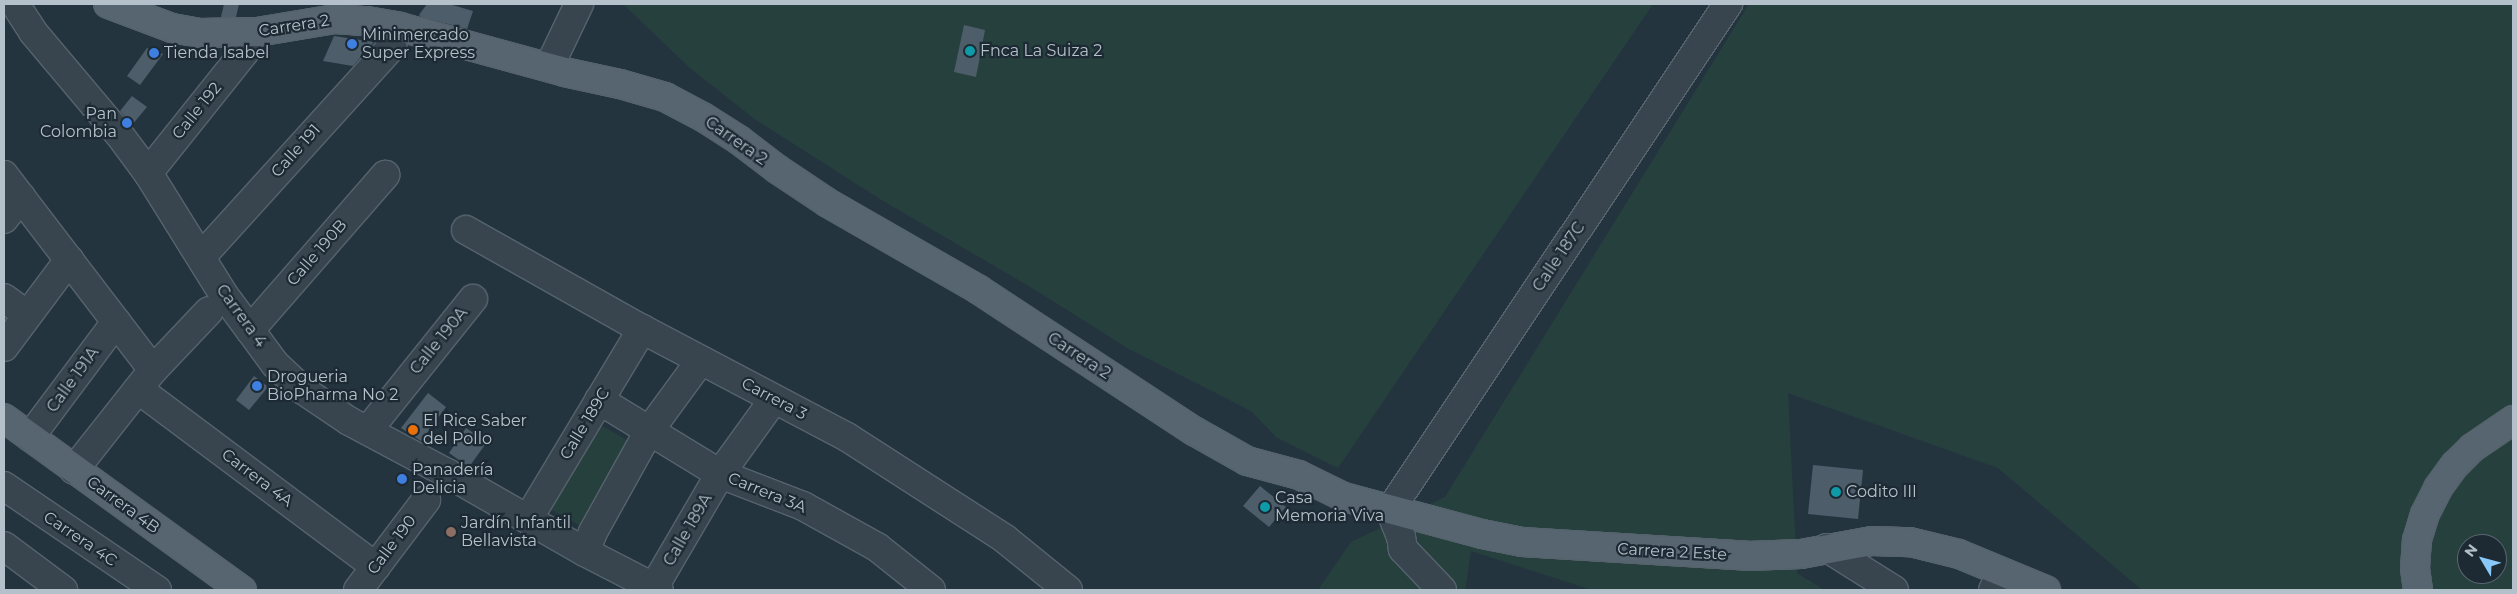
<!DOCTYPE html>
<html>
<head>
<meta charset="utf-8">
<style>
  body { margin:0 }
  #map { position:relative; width:2517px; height:594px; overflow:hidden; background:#24343f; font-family:Montserrat,sans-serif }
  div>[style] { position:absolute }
  .green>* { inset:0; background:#26403e }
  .building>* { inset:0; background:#4d5e6a }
  .roads { filter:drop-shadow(1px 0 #56636d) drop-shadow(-1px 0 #56636d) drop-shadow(0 1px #56636d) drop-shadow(0 -1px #56636d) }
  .minor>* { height:28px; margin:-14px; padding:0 14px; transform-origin:14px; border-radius:14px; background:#38454f }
  .major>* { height:28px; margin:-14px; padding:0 14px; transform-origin:14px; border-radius:14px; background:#56656f }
  .dots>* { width:14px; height:14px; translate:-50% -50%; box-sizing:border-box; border:2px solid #1d2a34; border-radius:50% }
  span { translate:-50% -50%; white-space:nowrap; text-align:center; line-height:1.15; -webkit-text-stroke:4.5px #1d2a34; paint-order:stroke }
  .street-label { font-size:16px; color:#b4c0ca }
  .poi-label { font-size:16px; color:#b4c0ca }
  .left { translate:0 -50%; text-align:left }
  .right { translate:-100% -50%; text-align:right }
  .frame { position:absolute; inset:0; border:5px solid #b4c0ca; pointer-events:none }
  .north { position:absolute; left:2457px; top:534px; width:50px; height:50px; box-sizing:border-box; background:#1d2a34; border:1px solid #596670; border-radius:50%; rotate:307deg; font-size:14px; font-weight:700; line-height:20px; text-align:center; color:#b4c0ca }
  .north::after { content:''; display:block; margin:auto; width:18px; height:22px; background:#89c9fa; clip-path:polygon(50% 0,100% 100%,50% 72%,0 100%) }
</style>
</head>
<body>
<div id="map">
  <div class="green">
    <div style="clip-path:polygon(623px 4px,1653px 4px,1338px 468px,1276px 437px,1251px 411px,1129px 349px,1037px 291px,880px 199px,756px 120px,690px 68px)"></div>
    <div style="clip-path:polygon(evenodd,1749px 4px,2513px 4px,2513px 590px,2142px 590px,1998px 468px,1788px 393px,1797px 573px,1824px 590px,1592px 590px,1471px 551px,1465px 590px,1318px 590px,1351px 542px,1445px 497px,1749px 4px,2467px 544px,2497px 544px,2497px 574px,2467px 574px,2467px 544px)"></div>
    <div style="clip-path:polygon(599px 424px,632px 443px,581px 526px,546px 507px)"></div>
  </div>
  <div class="building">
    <div style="clip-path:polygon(224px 4px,239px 4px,236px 17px,221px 17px)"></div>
    <div style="clip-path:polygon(427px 4px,449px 4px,473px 11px,467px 29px,421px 17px,419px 15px)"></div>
    <div style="clip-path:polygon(964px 25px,985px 30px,976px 77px,954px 72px)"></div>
    <div style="clip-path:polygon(334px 36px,374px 42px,353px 66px,323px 61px)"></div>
    <div style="clip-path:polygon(147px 48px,163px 54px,140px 85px,127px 76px)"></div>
    <div style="clip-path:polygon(132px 96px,147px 107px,132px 125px,120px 111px)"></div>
    <div style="clip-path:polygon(254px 376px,268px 387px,249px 410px,236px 400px)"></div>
    <div style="clip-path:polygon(428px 393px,446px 407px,421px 441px,401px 428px)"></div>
    <div style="clip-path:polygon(466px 428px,487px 442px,469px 467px,449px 453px)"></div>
    <div style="clip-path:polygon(1813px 465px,1863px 470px,1858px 519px,1808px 514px)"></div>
    <div style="clip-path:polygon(1260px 486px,1286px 507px,1269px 527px,1243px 506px)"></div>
  </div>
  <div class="roads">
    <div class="minor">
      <div style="left:15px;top:4px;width:33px;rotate:57deg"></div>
      <div style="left:33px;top:32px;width:133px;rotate:49.9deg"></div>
      <div style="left:119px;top:134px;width:49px;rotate:53.4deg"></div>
      <div style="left:148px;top:173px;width:144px;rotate:58.1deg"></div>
      <div style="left:224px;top:295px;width:44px;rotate:53.4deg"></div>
      <div style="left:250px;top:330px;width:42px;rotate:53.7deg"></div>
      <div style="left:275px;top:364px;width:38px;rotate:43deg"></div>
      <div style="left:303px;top:390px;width:55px;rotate:34deg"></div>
      <div style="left:349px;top:421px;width:111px;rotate:28deg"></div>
      <div style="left:447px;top:473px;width:159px;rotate:29.8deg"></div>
      <div style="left:585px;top:552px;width:83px;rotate:27.2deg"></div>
      <div style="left:549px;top:67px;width:70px;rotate:-64.5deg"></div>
      <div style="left:148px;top:173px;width:159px;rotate:-51.4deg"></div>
      <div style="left:4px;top:175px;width:245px;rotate:52.6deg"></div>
      <div style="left:4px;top:219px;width:28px;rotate:-52deg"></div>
      <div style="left:466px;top:230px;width:202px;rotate:29.4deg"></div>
      <div style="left:642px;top:329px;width:232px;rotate:27.8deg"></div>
      <div style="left:847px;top:437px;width:188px;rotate:32.8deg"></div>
      <div style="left:1005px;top:539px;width:81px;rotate:39deg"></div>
      <div style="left:201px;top:257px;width:285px;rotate:-47.8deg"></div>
      <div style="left:4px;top:298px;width:29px;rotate:36deg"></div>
      <div style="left:250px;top:330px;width:206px;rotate:-48.9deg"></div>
      <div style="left:4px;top:347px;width:109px;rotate:-53.2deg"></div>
      <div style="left:138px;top:389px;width:297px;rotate:36.8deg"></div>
      <div style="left:599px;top:400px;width:142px;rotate:31.4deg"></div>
      <div style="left:720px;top:474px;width:89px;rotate:21.1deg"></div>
      <div style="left:803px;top:506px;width:85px;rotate:29deg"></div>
      <div style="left:877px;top:547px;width:69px;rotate:38.5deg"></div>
      <div style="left:368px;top:430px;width:168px;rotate:-51.3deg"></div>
      <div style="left:30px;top:437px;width:144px;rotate:-53.2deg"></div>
      <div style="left:74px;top:470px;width:127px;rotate:-51.7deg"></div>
      <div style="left:153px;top:370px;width:81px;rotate:-46.5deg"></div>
      <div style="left:4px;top:486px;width:185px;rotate:34.2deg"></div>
      <div style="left:528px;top:519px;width:222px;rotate:-59deg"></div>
      <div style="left:4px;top:546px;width:74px;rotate:36.7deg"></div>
      <div style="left:1827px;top:548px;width:79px;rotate:32.1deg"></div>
      <div style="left:585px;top:552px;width:22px;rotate:-68deg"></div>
      <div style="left:593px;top:532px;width:115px;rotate:-61deg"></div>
      <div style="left:649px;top:431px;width:88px;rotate:-53.8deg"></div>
      <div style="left:654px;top:587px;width:131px;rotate:-59.7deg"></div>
      <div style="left:720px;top:474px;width:92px;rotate:-54.2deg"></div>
      <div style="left:358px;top:590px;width:113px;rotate:-52.9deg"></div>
      <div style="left:1442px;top:590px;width:57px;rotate:-133.6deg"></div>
      <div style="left:1403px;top:549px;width:12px;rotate:-99deg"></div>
      <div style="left:1401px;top:537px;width:29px;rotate:-112deg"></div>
      <div style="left:1390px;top:510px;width:609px;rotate:-56.26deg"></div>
      <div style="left:1993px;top:590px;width:20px;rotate:-63deg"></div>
    </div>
    <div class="major">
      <div style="left:108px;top:4px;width:68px;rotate:20.6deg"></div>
      <div style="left:172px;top:28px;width:27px;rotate:10deg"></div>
      <div style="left:199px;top:33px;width:58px;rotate:-1deg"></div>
      <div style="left:257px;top:32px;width:79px;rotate:-9.5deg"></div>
      <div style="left:335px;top:19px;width:32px;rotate:4deg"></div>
      <div style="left:367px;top:21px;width:34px;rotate:10deg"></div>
      <div style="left:400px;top:27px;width:170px;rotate:15.3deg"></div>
      <div style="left:564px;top:72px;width:57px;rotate:12.1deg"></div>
      <div style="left:620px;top:84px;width:47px;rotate:16.1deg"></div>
      <div style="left:665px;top:97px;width:43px;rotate:27.8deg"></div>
      <div style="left:703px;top:117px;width:43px;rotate:32.6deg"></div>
      <div style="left:739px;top:140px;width:48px;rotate:37.3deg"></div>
      <div style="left:777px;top:169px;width:61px;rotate:33.7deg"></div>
      <div style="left:828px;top:203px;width:174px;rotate:29.9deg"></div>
      <div style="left:979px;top:290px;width:257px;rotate:33.3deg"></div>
      <div style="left:1194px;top:431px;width:61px;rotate:29.5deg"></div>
      <div style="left:1247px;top:461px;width:54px;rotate:15.1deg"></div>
      <div style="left:1299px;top:475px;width:50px;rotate:26.1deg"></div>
      <div style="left:1344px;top:497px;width:143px;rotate:15deg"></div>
      <div style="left:1482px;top:534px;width:41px;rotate:11.3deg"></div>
      <div style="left:1522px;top:542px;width:226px;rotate:3.5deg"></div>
      <div style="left:1748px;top:556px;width:53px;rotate:-2.2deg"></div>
      <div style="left:1801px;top:554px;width:72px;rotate:-10.4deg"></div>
      <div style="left:1872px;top:541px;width:38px;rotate:2deg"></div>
      <div style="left:1910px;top:542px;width:50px;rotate:13.8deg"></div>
      <div style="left:1959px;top:554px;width:94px;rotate:22.5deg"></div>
      <div style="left:4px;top:418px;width:294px;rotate:35.9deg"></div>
      <div style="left:2418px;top:590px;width:22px;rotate:-98deg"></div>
      <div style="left:2415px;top:568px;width:28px;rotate:-86deg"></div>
      <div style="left:2417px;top:540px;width:27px;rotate:-73deg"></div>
      <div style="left:2425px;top:514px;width:29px;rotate:-63deg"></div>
      <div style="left:2438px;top:488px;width:29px;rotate:-54deg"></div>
      <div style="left:2455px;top:465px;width:24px;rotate:-45deg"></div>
      <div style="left:2472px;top:448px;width:50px;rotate:-34.3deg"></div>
    </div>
  </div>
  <div class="dots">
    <div style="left:352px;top:44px;background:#3f7fe0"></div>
    <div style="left:970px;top:51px;background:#0f9aa8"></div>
    <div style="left:154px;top:53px;background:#3f7fe0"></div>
    <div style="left:127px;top:123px;background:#3f7fe0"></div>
    <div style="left:257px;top:386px;background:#3f7fe0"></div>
    <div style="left:413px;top:430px;background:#e8710a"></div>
    <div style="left:402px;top:479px;background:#3f7fe0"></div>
    <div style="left:1836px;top:492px;background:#0f9aa8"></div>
    <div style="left:1265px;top:507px;background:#0f9aa8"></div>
    <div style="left:451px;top:532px;background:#8d6e63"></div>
  </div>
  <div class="street-label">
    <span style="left:294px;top:26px;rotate:-9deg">Carrera 2</span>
    <span style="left:197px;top:111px;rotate:-51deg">Calle 192</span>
    <span style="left:736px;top:141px;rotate:35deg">Carrera 2</span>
    <span style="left:296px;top:151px;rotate:-48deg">Calle 191</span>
    <span style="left:317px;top:253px;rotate:-49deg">Calle 190B</span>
    <span style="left:1559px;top:257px;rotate:-56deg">Calle 187C</span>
    <span style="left:241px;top:316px;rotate:54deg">Carrera 4</span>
    <span style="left:439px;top:341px;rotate:-51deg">Calle 190A</span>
    <span style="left:1079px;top:356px;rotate:33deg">Carrera 2</span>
    <span style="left:73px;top:380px;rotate:-54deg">Calle 191A</span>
    <span style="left:774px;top:399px;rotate:28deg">Carrera 3</span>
    <span style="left:585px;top:424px;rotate:-59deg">Calle 189C</span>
    <span style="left:257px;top:478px;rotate:37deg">Carrera 4A</span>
    <span style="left:767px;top:493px;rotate:22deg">Carrera 3A</span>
    <span style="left:123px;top:505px;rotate:36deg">Carrera 4B</span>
    <span style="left:688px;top:530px;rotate:-60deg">Calle 189A</span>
    <span style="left:80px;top:539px;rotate:34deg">Carrera 4C</span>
    <span style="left:392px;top:545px;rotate:-53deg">Calle 190</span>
    <span style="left:1672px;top:552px;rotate:3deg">Carrera 2 Este</span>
  </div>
  <div class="poi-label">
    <span class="left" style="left:362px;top:44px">Minimercado<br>Super Express</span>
    <span class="left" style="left:980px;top:51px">Fnca La Suiza 2</span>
    <span class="left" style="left:164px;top:53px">Tienda Isabel</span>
    <span class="right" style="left:117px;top:123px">Pan<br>Colombia</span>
    <span class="left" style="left:267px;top:386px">Drogueria<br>BioPharma No 2</span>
    <span class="left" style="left:423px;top:430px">El Rice Saber<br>del Pollo</span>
    <span class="left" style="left:412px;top:479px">Panadería<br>Delicia</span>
    <span class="left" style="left:1846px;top:492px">Codito III</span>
    <span class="left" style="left:1275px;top:507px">Casa<br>Memoria Viva</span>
    <span class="left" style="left:461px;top:532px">Jardín Infantil<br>Bellavista</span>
  </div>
  <div class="frame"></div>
  <div class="north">N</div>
</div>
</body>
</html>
